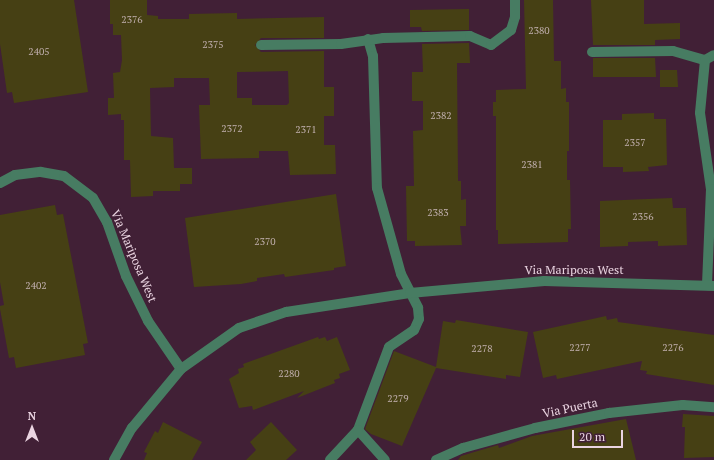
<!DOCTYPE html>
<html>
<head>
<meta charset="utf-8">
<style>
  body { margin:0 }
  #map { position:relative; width:714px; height:460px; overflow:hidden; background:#412036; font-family:"PT Serif",serif }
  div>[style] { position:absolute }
  .building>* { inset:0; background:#464014 }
  .minor>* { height:10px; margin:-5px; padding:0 5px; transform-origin:5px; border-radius:5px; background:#477c62 }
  span { translate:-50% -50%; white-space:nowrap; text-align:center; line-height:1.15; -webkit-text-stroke:3px #412036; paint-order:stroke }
  .number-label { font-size:10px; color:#c1afae }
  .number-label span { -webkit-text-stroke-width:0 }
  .street-label { font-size:12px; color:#ead4e1 }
  .north { position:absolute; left:12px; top:408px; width:40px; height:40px; -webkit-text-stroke:3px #412036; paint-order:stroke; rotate:0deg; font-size:11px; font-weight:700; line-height:16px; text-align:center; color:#ead4e1 }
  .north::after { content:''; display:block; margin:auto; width:14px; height:18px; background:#ead4e1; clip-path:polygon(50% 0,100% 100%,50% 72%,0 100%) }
  .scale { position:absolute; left:572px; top:430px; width:51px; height:18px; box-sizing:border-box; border:2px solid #ead4e1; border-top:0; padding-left:5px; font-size:12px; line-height:14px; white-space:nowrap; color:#ead4e1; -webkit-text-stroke:3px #412036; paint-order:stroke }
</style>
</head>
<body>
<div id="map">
  <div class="building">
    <div style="clip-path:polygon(0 0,74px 0,88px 92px,14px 103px,12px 92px,7px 93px,0 44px)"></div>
    <div style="clip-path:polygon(evenodd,110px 0,147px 0,147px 15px,158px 16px,158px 19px,189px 19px,189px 14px,237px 13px,237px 19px,324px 17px,324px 38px,261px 38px,255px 45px,261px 52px,324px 51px,324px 87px,334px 87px,334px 116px,324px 116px,324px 145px,335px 145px,336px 174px,290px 175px,288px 151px,259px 151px,259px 158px,201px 159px,199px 105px,210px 105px,209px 78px,174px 78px,174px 87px,150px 88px,151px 136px,173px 138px,174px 168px,192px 168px,192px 184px,180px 184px,180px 191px,153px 191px,153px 196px,131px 197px,130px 160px,124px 160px,124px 120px,121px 120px,121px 114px,108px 115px,108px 98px,114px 98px,113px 73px,120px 72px,122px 60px,121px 35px,113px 35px,113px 24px,110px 24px,110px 0,288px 71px,289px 103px,287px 105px,252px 105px,252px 98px,237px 98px,237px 72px,288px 71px)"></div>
    <div style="clip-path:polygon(524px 0,553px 0,554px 61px,561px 61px,561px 89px,566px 88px,566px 102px,569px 102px,569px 151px,567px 151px,567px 180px,570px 180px,571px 229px,568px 229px,568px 242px,498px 244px,498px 230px,496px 230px,496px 116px,493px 116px,493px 102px,496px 102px,496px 90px,526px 89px)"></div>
    <div style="clip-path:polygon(591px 0,644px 0,644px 24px,680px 23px,680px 39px,655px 40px,655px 45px,593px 45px)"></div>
    <div style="clip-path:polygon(469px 9px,469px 30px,422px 31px,421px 27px,410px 27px,410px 10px)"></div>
    <div style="clip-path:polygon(469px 43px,470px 63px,457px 63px,458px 181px,461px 181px,461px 200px,466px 199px,466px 226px,460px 226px,462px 245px,415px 246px,415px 241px,407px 241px,406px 186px,414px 186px,413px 131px,423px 130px,423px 101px,412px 101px,412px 72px,423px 72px,422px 44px)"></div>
    <div style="clip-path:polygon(593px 58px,655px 58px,656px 77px,593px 77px)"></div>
    <div style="clip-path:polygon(660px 70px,677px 70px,678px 87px,660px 87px)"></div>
    <div style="clip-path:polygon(654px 113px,654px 119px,666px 119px,667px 165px,648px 167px,649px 171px,623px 172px,623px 167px,603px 167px,603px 120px,622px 120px,622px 114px)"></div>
    <div style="clip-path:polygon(336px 194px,346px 266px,334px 268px,334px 270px,285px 277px,284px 274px,257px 278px,257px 281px,241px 284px,194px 287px,185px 218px)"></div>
    <div style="clip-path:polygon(672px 198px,673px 208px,686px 208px,687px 245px,658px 246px,658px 241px,628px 242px,628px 246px,600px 247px,600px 201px)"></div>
    <div style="clip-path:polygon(55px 205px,57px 215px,63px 214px,88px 343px,83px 344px,85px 355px,16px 368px,14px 357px,9px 358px,0 309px,0 306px,4px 305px,0 282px,0 215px)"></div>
    <div style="clip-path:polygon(606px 316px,607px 320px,617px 318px,618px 322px,714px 335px,714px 385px,646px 374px,647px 371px,640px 370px,642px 361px,557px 379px,556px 375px,543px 378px,533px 332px)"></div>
    <div style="clip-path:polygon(456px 320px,528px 332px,520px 377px,506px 375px,506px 379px,436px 368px,402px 446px,371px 434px,365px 429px,394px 351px,436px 367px,443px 321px,455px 323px)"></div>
    <div style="clip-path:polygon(318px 337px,319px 339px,325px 337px,327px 341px,337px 337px,350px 370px,339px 374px,340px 378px,334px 380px,335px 383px,297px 398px,304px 391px,253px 410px,252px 406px,239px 408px,229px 379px,239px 373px,238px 369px,244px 367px,243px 364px)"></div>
    <div style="clip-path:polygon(683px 414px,714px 416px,714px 457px,684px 458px,685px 427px,682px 427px)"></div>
    <div style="clip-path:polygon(626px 419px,636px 460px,458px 460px,461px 456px,498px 445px,499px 448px,532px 436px)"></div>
    <div style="clip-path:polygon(163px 422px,202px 442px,192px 460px,144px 460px,147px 453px,144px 452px,155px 431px,158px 433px)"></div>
    <div style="clip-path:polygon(271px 422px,297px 450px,286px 460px,246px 460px,256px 450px,250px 442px)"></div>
  </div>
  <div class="minor">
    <div style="left:368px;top:39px;width:18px;rotate:74deg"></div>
    <div style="left:373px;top:56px;width:132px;rotate:88.3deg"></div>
    <div style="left:377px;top:188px;width:89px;rotate:74.4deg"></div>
    <div style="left:401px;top:274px;width:38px;rotate:63deg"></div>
    <div style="left:418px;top:308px;width:11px;rotate:85deg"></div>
    <div style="left:419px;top:319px;width:12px;rotate:114deg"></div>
    <div style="left:414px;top:330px;width:30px;rotate:146deg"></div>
    <div style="left:389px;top:347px;width:89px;rotate:110.5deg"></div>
    <div style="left:358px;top:430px;width:40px;rotate:48deg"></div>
    <div style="left:261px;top:45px;width:80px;rotate:-0.7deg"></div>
    <div style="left:341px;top:44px;width:42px;rotate:-8.1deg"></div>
    <div style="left:383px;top:38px;width:87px;rotate:-1.3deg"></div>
    <div style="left:470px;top:36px;width:23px;rotate:23deg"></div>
    <div style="left:491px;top:45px;width:25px;rotate:-37deg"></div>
    <div style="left:511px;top:30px;width:14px;rotate:-73deg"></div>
    <div style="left:515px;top:17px;width:17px;rotate:-90deg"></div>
    <div style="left:592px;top:52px;width:81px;rotate:-0.7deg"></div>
    <div style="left:673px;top:51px;width:33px;rotate:16deg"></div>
    <div style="left:705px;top:60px;width:10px;rotate:-29deg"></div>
    <div style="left:705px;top:60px;width:53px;rotate:95.4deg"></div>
    <div style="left:700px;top:113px;width:77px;rotate:81.8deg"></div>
    <div style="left:711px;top:189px;width:96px;rotate:92.4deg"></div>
    <div style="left:0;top:183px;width:17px;rotate:-28deg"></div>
    <div style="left:15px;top:175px;width:26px;rotate:-7deg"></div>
    <div style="left:41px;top:172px;width:23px;rotate:10deg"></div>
    <div style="left:64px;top:176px;width:36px;rotate:37deg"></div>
    <div style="left:93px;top:198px;width:28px;rotate:60deg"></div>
    <div style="left:107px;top:222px;width:57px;rotate:70.6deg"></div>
    <div style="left:126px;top:276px;width:50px;rotate:63.9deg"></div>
    <div style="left:148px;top:321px;width:58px;rotate:55.5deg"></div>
    <div style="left:114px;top:460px;width:37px;rotate:-61deg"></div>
    <div style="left:132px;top:428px;width:77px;rotate:-50.3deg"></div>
    <div style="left:181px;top:369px;width:71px;rotate:-35.3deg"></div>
    <div style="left:239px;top:328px;width:50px;rotate:-18.8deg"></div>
    <div style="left:286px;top:312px;width:125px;rotate:-8.7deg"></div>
    <div style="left:410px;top:293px;width:135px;rotate:-5.1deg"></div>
    <div style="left:544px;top:281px;width:170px;rotate:1.7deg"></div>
    <div style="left:330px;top:460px;width:41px;rotate:-47deg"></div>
    <div style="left:436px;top:460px;width:30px;rotate:-24deg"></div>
    <div style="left:463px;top:448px;width:75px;rotate:-15.5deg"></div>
    <div style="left:535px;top:428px;width:76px;rotate:-11.5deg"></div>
    <div style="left:609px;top:413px;width:74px;rotate:-6.2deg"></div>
    <div style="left:683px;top:405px;width:31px;rotate:4deg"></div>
  </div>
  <div class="number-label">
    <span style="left:132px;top:20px">2376</span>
    <span style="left:539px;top:31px">2380</span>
    <span style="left:213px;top:45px">2375</span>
    <span style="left:39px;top:52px">2405</span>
    <span style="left:441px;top:116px">2382</span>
    <span style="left:232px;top:129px">2372</span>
    <span style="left:306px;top:130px">2371</span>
    <span style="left:635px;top:143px">2357</span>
    <span style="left:532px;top:165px">2381</span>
    <span style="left:438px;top:213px">2383</span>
    <span style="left:643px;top:217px">2356</span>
    <span style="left:265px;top:242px">2370</span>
    <span style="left:36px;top:286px">2402</span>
    <span style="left:580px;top:348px">2277</span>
    <span style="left:673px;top:348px">2276</span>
    <span style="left:482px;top:349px">2278</span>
    <span style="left:289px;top:374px">2280</span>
    <span style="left:398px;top:399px">2279</span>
  </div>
  <div class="street-label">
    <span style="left:134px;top:256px;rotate:67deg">Via Mariposa West</span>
    <span style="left:574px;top:270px">Via Mariposa West</span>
    <span style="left:570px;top:408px;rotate:-12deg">Via Puerta</span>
  </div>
  <div class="north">N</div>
  <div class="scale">20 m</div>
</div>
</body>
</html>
